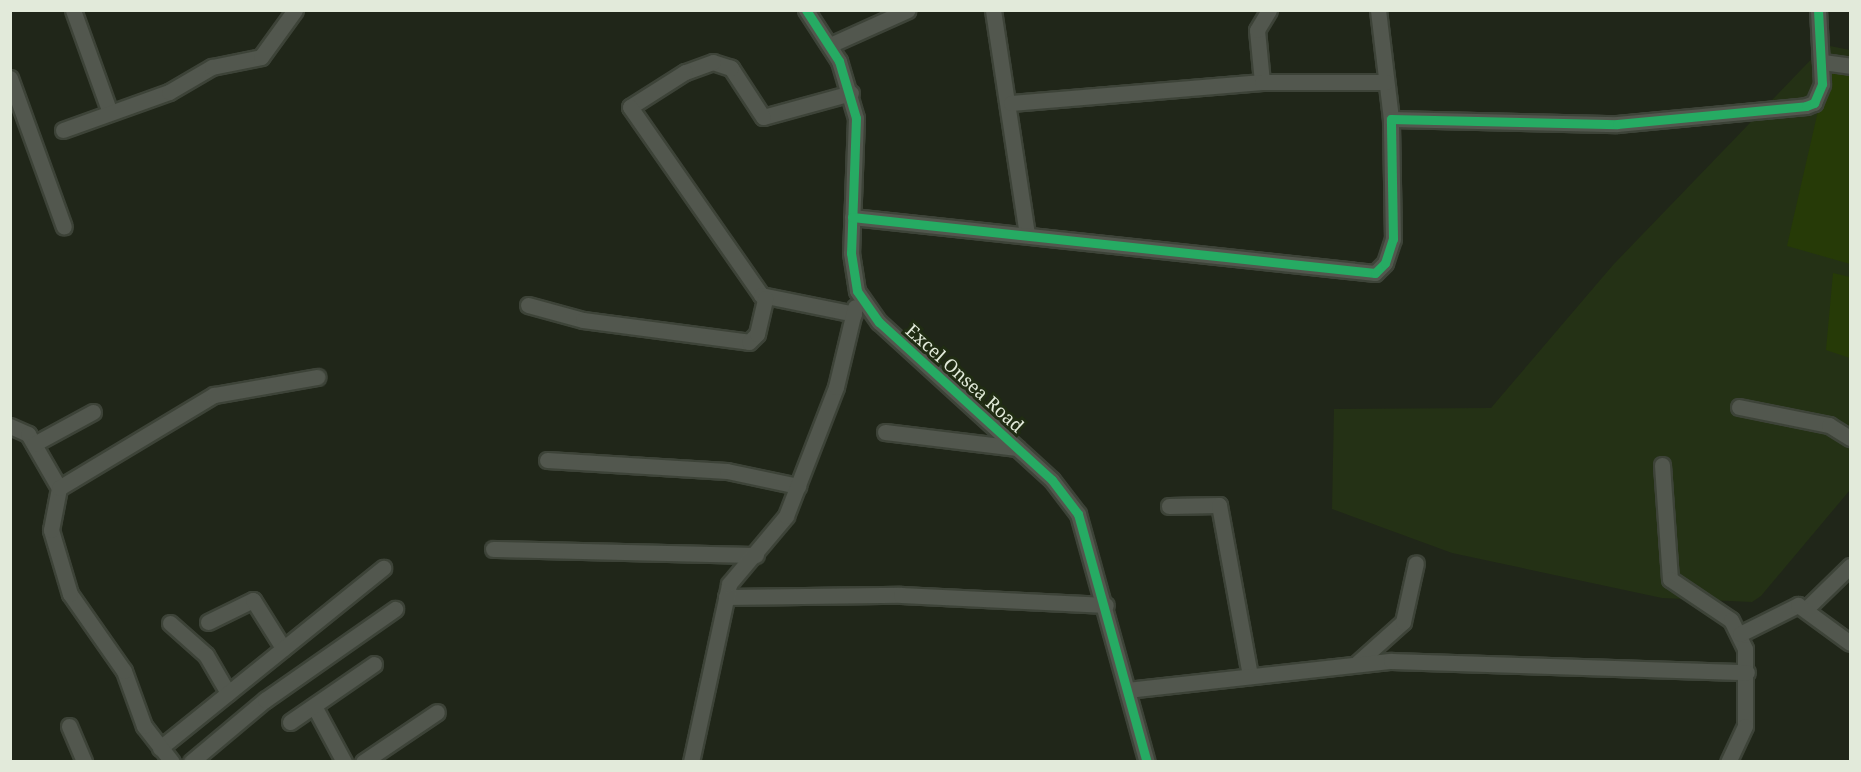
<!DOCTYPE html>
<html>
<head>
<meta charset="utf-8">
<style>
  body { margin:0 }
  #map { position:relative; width:1861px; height:772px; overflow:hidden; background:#202619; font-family:"Noto Serif",serif }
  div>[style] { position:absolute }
  .built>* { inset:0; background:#243115 }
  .green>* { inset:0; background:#263a07 }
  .roads { filter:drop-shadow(2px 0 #3d4338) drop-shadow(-2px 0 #3d4338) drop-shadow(0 2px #3d4338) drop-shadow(0 -2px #3d4338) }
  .minor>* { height:15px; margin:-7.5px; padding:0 7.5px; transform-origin:7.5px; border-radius:7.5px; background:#52574e }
  .cycleway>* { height:9px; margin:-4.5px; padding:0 4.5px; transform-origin:4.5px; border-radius:4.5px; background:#26ab63 }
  span { translate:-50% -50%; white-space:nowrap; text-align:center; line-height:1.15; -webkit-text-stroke:6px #202c13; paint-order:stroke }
  .street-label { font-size:18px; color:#e2eada }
  .frame { position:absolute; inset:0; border:12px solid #e2eada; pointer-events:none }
</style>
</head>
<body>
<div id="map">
  <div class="built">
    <div style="clip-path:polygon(1825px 45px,1850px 50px,1850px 490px,1761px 596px,1752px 602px,1662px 598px,1452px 553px,1332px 509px,1334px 409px,1491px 408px,1613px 265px)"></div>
  </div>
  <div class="green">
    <div style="clip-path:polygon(1829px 63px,1850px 66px,1850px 264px,1787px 246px)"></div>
    <div style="clip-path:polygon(1833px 273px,1850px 277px,1850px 358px,1826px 350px)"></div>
  </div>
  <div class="roads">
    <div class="minor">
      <div style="left:73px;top:10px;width:109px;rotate:70.2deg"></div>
      <div style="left:806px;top:10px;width:61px;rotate:57.1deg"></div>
      <div style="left:839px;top:61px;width:59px;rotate:73.4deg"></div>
      <div style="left:856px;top:118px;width:135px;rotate:92.1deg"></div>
      <div style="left:851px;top:253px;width:38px;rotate:81deg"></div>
      <div style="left:857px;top:291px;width:38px;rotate:55deg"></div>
      <div style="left:879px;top:322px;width:234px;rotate:42.4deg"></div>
      <div style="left:1052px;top:480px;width:43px;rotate:52.6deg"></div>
      <div style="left:1078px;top:514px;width:257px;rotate:74.5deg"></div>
      <div style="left:993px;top:10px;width:227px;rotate:81.4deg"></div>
      <div style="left:1378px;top:10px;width:110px;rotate:83.2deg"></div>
      <div style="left:830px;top:45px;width:85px;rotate:-24.2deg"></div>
      <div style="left:1823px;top:62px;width:27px;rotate:8deg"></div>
      <div style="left:10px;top:78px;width:158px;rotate:70.1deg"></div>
      <div style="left:1262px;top:82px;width:52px;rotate:-95.5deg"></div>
      <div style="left:1257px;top:30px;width:23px;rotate:-59deg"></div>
      <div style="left:851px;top:93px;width:91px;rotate:164.7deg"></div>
      <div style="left:763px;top:117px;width:59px;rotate:-123.1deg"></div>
      <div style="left:731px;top:68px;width:19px;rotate:-162deg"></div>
      <div style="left:713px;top:62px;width:30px;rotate:160deg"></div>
      <div style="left:685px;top:72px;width:65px;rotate:147.5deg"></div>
      <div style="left:630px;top:107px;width:229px;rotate:55.1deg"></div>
      <div style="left:761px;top:295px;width:95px;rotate:11.5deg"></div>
      <div style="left:1011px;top:103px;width:252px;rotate:-4.8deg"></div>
      <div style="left:1262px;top:82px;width:124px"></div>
      <div style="left:63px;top:130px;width:113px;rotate:-19.7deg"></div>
      <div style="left:169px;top:92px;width:50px;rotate:-30.2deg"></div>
      <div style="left:212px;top:67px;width:50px;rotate:-11.5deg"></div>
      <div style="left:261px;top:57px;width:58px;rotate:-54.1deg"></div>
      <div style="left:852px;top:217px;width:526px;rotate:6.11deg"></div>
      <div style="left:1375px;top:273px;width:14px;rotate:-45deg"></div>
      <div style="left:1385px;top:263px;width:25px;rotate:-72deg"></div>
      <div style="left:1393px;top:239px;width:120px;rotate:-91deg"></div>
      <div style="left:1391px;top:119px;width:226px;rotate:1.3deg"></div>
      <div style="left:1617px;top:124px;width:190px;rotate:-5.4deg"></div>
      <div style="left:1806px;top:106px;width:9px;rotate:-21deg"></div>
      <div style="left:1814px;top:103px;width:21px;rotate:-67deg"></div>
      <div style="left:1822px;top:84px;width:74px;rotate:-93.1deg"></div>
      <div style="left:528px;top:305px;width:57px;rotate:15.3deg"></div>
      <div style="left:583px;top:320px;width:167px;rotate:7.5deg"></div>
      <div style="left:749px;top:342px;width:11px;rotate:-45deg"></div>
      <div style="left:757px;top:334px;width:37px;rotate:-77deg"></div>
      <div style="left:1739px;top:407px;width:92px;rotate:11.3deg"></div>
      <div style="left:1829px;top:425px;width:25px;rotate:32deg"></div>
      <div style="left:10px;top:426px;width:20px;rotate:24deg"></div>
      <div style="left:28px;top:434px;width:62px;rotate:60.1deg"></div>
      <div style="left:885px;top:432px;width:133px;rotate:6.9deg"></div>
      <div style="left:34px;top:444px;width:67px;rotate:-28.5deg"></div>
      <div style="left:547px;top:460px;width:180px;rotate:3.5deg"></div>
      <div style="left:727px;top:471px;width:73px;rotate:11.9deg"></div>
      <div style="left:1662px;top:465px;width:114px;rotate:86deg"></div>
      <div style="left:1670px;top:579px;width:73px;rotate:33.9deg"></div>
      <div style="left:1731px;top:620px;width:32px;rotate:64deg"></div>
      <div style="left:1745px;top:649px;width:77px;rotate:90deg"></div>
      <div style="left:1745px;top:726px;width:40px;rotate:115deg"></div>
      <div style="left:1169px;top:506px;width:50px;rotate:-1.1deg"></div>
      <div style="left:1219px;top:505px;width:174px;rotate:79.7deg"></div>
      <div style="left:493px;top:549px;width:263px;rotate:1.3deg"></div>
      <div style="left:726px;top:597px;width:175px;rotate:-0.7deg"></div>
      <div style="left:901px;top:595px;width:205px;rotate:2.8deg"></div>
      <div style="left:1807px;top:608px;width:60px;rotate:-44.3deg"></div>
      <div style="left:208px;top:622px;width:50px;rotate:-26.1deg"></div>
      <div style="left:253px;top:600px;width:57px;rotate:58deg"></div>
      <div style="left:170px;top:623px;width:48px;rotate:41.6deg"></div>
      <div style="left:206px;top:655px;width:44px;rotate:59.9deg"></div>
      <div style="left:1740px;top:634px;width:65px;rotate:-26.6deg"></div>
      <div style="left:1798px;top:605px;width:64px;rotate:36.2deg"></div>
      <div style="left:1356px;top:664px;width:63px;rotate:-41.8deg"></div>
      <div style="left:1403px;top:622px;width:60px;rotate:-77.6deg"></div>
      <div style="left:1127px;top:690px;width:266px;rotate:-6.3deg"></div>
      <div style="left:1391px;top:661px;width:356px;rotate:1.8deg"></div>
      <div style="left:314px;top:706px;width:64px;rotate:61.8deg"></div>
      <div style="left:290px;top:722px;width:102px;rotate:-34.6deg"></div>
      <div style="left:69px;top:726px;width:39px;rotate:67deg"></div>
      <div style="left:160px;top:748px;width:287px;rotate:-38.9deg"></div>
      <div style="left:172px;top:762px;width:46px;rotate:-127.9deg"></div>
      <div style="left:144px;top:726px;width:59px;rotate:-110deg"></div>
      <div style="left:124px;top:671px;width:94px;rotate:-125deg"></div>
      <div style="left:70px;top:594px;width:67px;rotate:-106.5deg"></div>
      <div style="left:51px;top:530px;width:43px;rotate:-79.2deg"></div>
      <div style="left:59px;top:488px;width:181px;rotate:-31deg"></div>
      <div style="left:214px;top:395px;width:105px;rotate:-9.9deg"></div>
      <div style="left:191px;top:762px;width:97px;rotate:-40deg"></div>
      <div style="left:265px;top:700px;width:159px;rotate:-35deg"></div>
      <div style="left:363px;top:762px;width:89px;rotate:-34deg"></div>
      <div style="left:691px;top:762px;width:182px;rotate:-77.9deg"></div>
      <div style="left:729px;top:584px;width:89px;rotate:-50deg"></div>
      <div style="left:786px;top:516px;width:138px;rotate:-68.8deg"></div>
      <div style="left:836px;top:387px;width:82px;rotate:-76.6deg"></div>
    </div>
  </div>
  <div class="cycleway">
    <div style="left:806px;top:10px;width:61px;rotate:57.1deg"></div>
    <div style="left:839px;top:61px;width:59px;rotate:73.4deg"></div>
    <div style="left:856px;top:118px;width:135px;rotate:92.1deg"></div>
    <div style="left:851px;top:253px;width:38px;rotate:81deg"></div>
    <div style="left:857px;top:291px;width:38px;rotate:55deg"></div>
    <div style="left:879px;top:322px;width:234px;rotate:42.4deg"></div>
    <div style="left:1052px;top:480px;width:43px;rotate:52.6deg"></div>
    <div style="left:1078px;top:514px;width:257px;rotate:74.5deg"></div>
    <div style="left:852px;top:217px;width:526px;rotate:6.11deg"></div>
    <div style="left:1375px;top:273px;width:14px;rotate:-45deg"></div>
    <div style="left:1385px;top:263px;width:25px;rotate:-72deg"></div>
    <div style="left:1393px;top:239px;width:120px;rotate:-91deg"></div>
    <div style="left:1391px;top:119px;width:226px;rotate:1.3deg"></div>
    <div style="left:1617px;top:124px;width:190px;rotate:-5.4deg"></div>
    <div style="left:1806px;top:106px;width:9px;rotate:-21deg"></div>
    <div style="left:1814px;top:103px;width:21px;rotate:-67deg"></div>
    <div style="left:1822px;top:84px;width:74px;rotate:-93.1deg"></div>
  </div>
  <div class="street-label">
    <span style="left:965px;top:378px;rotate:42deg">Excel Onsea Road</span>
  </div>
  <div class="frame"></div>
</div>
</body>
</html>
